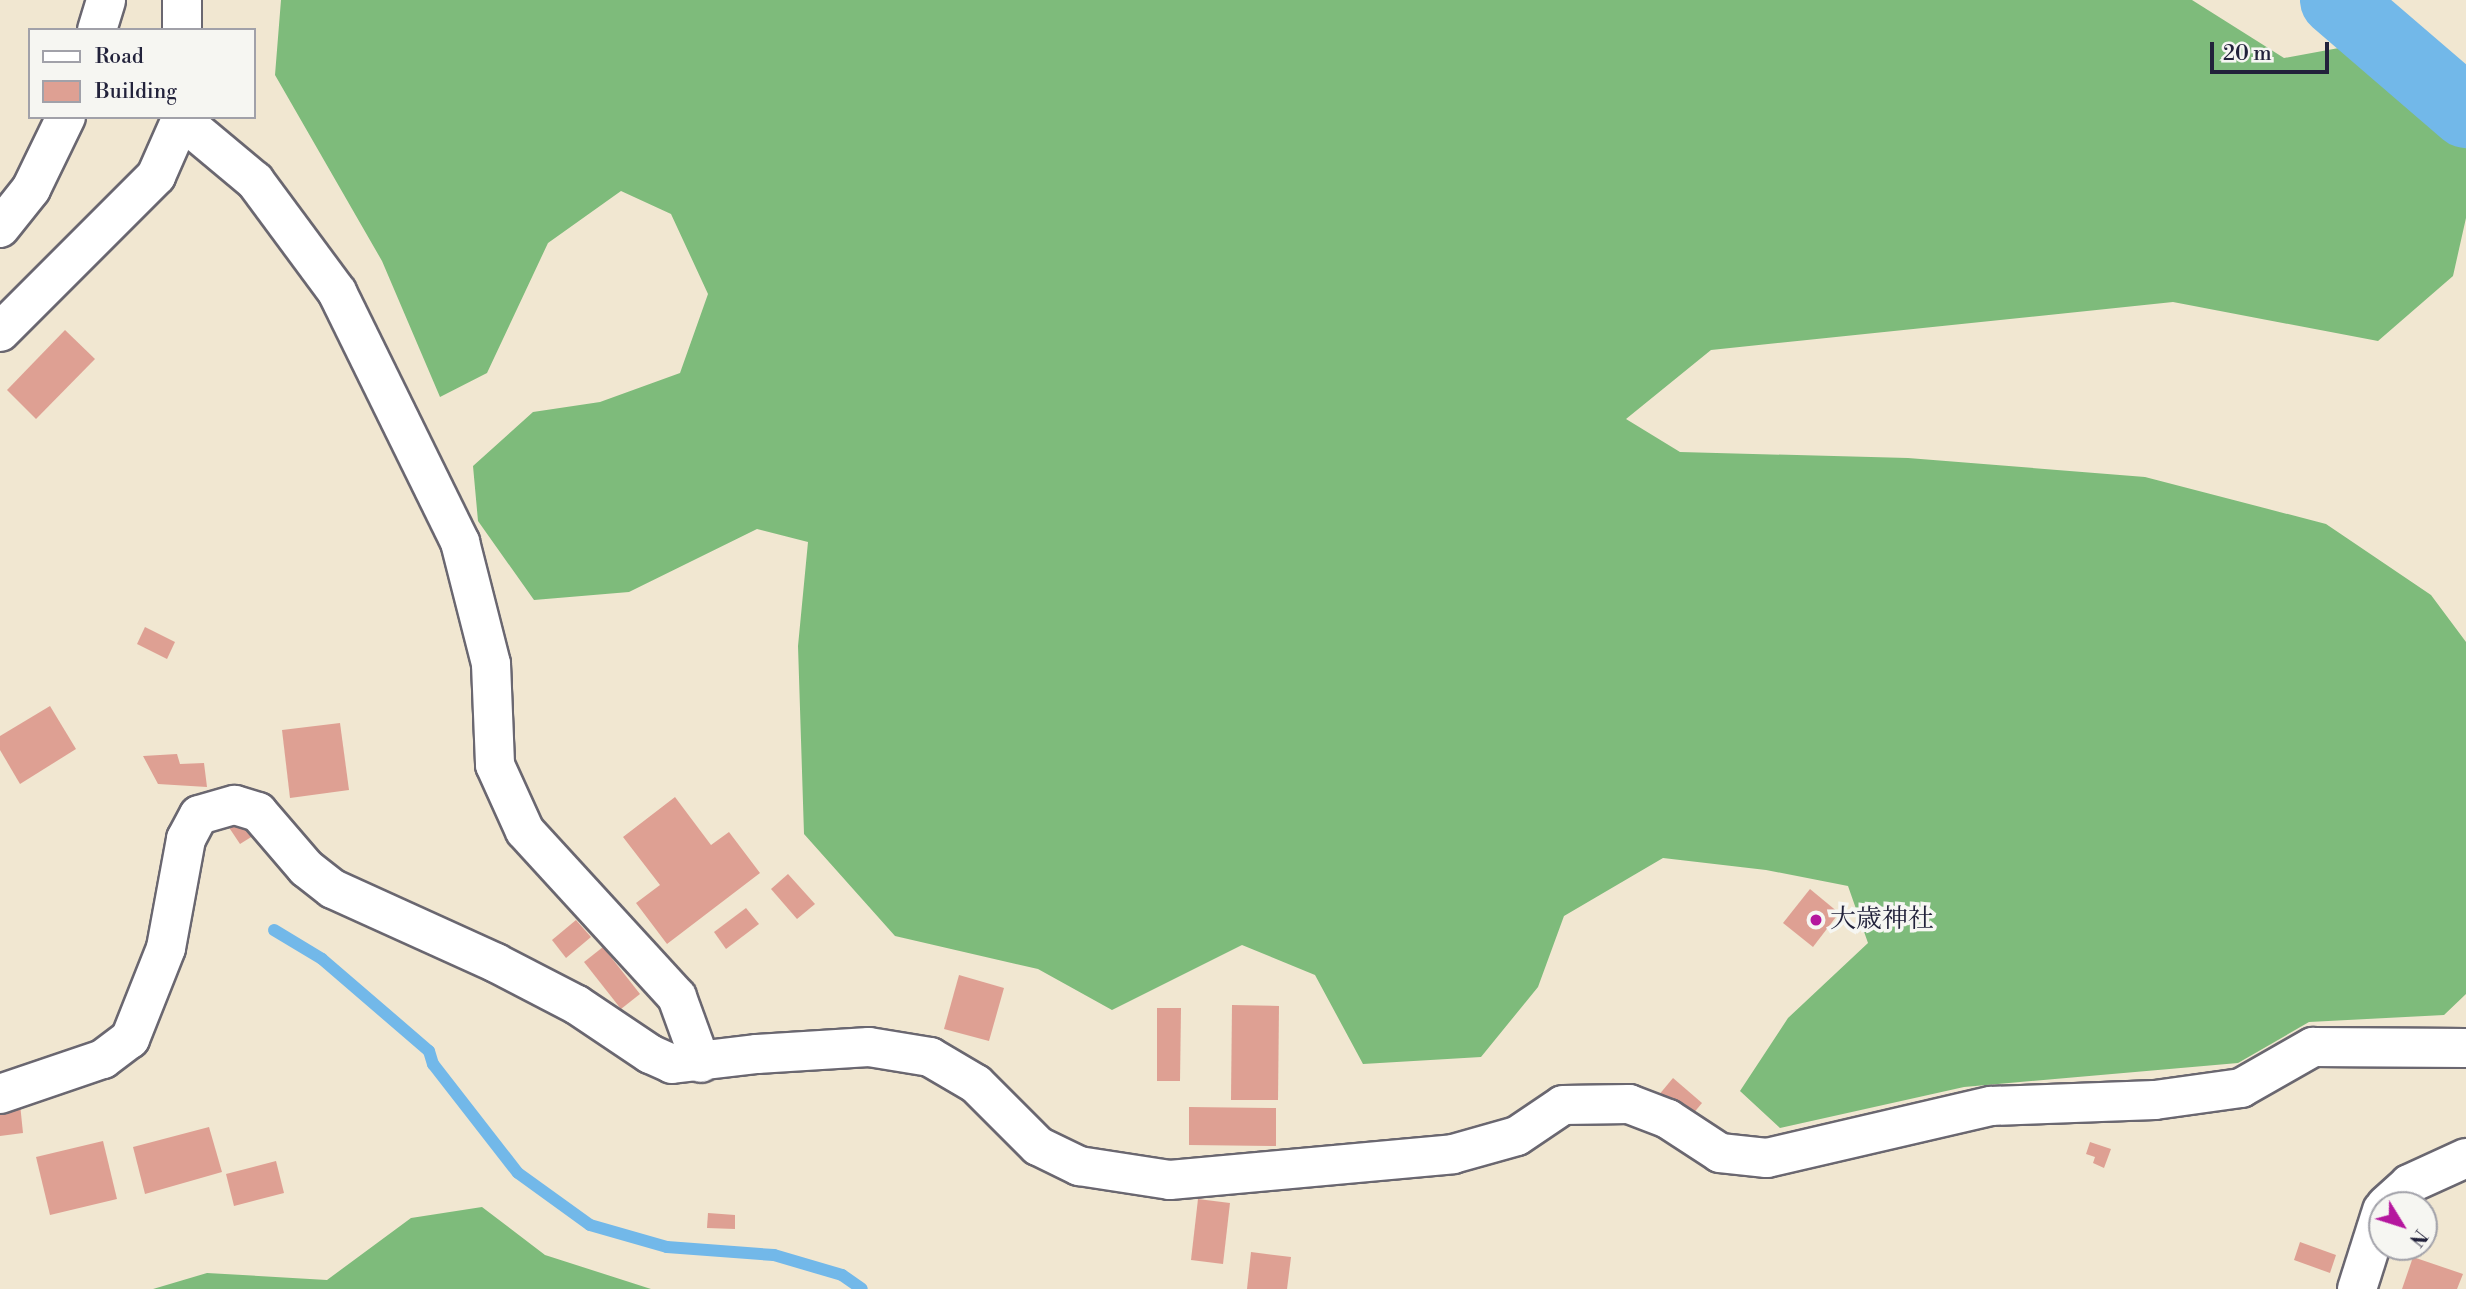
<!DOCTYPE html>
<html>
<head>
<meta charset="utf-8">
<style>
  body { margin:0 }
  #map { position:relative; width:2466px; height:1289px; overflow:hidden; background:#f1e7d1; font-family:"Libre Bodoni","Noto Serif JP",serif }
  div>[style] { position:absolute }
  .forest>* { inset:0; background:#7ebb7b }
  .stream>* { height:12px; margin:-6px; padding:0 6px; transform-origin:6px; border-radius:6px; background:#72b8e9 }
  .river>* { height:72px; margin:-36px; padding:0 36px; transform-origin:36px; border-radius:36px; background:#72b8e9 }
  .building>* { inset:0; background:#dea093 }
  .roads { filter:drop-shadow(2px 0 #6a6770) drop-shadow(-2px 0 #6a6770) drop-shadow(0 2px #6a6770) drop-shadow(0 -2px #6a6770) }
  .minor>* { height:38px; margin:-19px; padding:0 19px; transform-origin:19px; border-radius:19px; background:#fff }
  .dots>* { width:19px; height:19px; translate:-50% -50%; box-sizing:border-box; border:4px solid #f6f6f2; border-radius:50% }
  span { translate:-50% -50%; white-space:nowrap; text-align:center; line-height:1.15; -webkit-text-stroke:7px #f6f6f2; paint-order:stroke }
  .poi-label { font-size:26px; color:#22223b }
  .left { translate:0 -50%; text-align:left }
  .legend { position:absolute; left:28px; top:28px; width:228px; height:91px; box-sizing:border-box; background:#f6f6f2; border:2px solid #a1a1a9; margin:0; padding:9px 12px; list-style:none; font-size:21px; color:#22223b }
  .legend li { display:flex; align-items:center; gap:14px; height:35px }
  .legend b { width:35px; border:2px solid #a1a1a9 }
  .north { position:absolute; left:2368px; top:1191px; width:70px; height:70px; box-sizing:border-box; background:#f6f6f2; border:2px solid #a1a1a9; border-radius:50%; rotate:128deg; font-size:19px; font-weight:700; line-height:28px; text-align:center; color:#22223b }
  .north::after { content:''; display:block; margin:auto; width:24px; height:32px; background:#b5179e; clip-path:polygon(50% 0,100% 100%,50% 72%,0 100%) }
  .scale { position:absolute; left:2210px; top:42px; width:119px; height:32px; box-sizing:border-box; border:4px solid #22223b; border-top:0; padding-left:9px; font-size:21px; line-height:24px; white-space:nowrap; color:#22223b; -webkit-text-stroke:5px #f6f6f2; paint-order:stroke }
</style>
</head>
<body>
<div id="map">
  <div class="forest">
    <div style="clip-path:polygon(281px 0,2192px 0,2284px 58px,2420px 33px,2466px 66px,2466px 218px,2453px 276px,2378px 341px,2173px 302px,1711px 350px,1626px 419px,1680px 452px,1908px 458px,2145px 477px,2326px 524px,2431px 595px,2466px 642px,2466px 994px,2444px 1015px,2309px 1022px,2238px 1063px,1964px 1087px,1780px 1128px,1740px 1091px,1788px 1018px,1868px 943px,1848px 886px,1766px 870px,1663px 858px,1564px 916px,1538px 987px,1481px 1057px,1363px 1064px,1315px 975px,1242px 945px,1112px 1010px,1038px 969px,895px 936px,804px 834px,798px 646px,808px 542px,757px 529px,629px 592px,534px 600px,478px 521px,473px 466px,533px 412px,600px 402px,680px 373px,708px 294px,671px 214px,621px 191px,548px 243px,487px 373px,440px 397px,382px 261px,275px 75px)"></div>
    <div style="clip-path:polygon(482px 1207px,545px 1255px,651px 1289px,153px 1289px,207px 1273px,327px 1280px,411px 1218px)"></div>
  </div>
  <div class="stream">
    <div style="left:274px;top:930px;width:56px;rotate:31.1deg"></div>
    <div style="left:322px;top:959px;width:141px;rotate:40.7deg"></div>
    <div style="left:429px;top:1051px;width:14px;rotate:73deg"></div>
    <div style="left:433px;top:1064px;width:138px;rotate:52.1deg"></div>
    <div style="left:518px;top:1173px;width:89px;rotate:35.8deg"></div>
    <div style="left:590px;top:1225px;width:80px;rotate:15.9deg"></div>
    <div style="left:667px;top:1247px;width:107px;rotate:4.3deg"></div>
    <div style="left:774px;top:1255px;width:71px;rotate:16.4deg"></div>
    <div style="left:842px;top:1275px;width:24px;rotate:35deg"></div>
  </div>
  <div class="river">
    <div style="left:2336px;top:0;width:172px;rotate:40.7deg"></div>
  </div>
  <div class="building">
    <div style="clip-path:polygon(65px 330px,95px 359px,36px 419px,7px 390px)"></div>
    <div style="clip-path:polygon(145px 627px,175px 642px,167px 659px,137px 644px)"></div>
    <div style="clip-path:polygon(50px 706px,76px 749px,20px 784px,0 750px,0 736px)"></div>
    <div style="clip-path:polygon(340px 723px,349px 790px,290px 798px,282px 730px)"></div>
    <div style="clip-path:polygon(177px 754px,180px 764px,204px 763px,207px 787px,158px 784px,143px 756px)"></div>
    <div style="clip-path:polygon(675px 797px,711px 845px,729px 832px,760px 873px,667px 944px,636px 903px,660px 885px,623px 837px)"></div>
    <div style="clip-path:polygon(217px 819px,259px 832px,240px 844px,228px 826px,223px 828px)"></div>
    <div style="clip-path:polygon(788px 874px,815px 904px,797px 919px,771px 889px)"></div>
    <div style="clip-path:polygon(1810px 889px,1839px 913px,1813px 947px,1783px 923px)"></div>
    <div style="clip-path:polygon(746px 908px,759px 924px,726px 949px,714px 932px)"></div>
    <div style="clip-path:polygon(576px 920px,591px 937px,566px 958px,552px 940px)"></div>
    <div style="clip-path:polygon(603px 947px,640px 994px,621px 1009px,584px 962px)"></div>
    <div style="clip-path:polygon(959px 975px,1004px 988px,989px 1041px,944px 1029px)"></div>
    <div style="clip-path:polygon(1232px 1005px,1279px 1006px,1278px 1100px,1231px 1100px)"></div>
    <div style="clip-path:polygon(1157px 1008px,1181px 1008px,1180px 1081px,1157px 1081px)"></div>
    <div style="clip-path:polygon(1673px 1078px,1702px 1103px,1687px 1121px,1658px 1096px)"></div>
    <div style="clip-path:polygon(20px 1104px,23px 1133px,0 1136px,0 1107px)"></div>
    <div style="clip-path:polygon(1189px 1107px,1276px 1108px,1276px 1146px,1189px 1145px)"></div>
    <div style="clip-path:polygon(209px 1127px,222px 1172px,145px 1194px,133px 1147px)"></div>
    <div style="clip-path:polygon(103px 1141px,117px 1199px,50px 1215px,36px 1157px)"></div>
    <div style="clip-path:polygon(2090px 1142px,2111px 1149px,2104px 1168px,2093px 1163px,2095px 1157px,2086px 1154px)"></div>
    <div style="clip-path:polygon(276px 1161px,284px 1193px,234px 1206px,226px 1174px)"></div>
    <div style="clip-path:polygon(1198px 1199px,1230px 1203px,1223px 1264px,1191px 1260px)"></div>
    <div style="clip-path:polygon(708px 1213px,735px 1215px,735px 1229px,707px 1228px)"></div>
    <div style="clip-path:polygon(2300px 1242px,2336px 1255px,2330px 1273px,2294px 1260px)"></div>
    <div style="clip-path:polygon(1251px 1252px,1291px 1257px,1287px 1289px,1247px 1289px)"></div>
    <div style="clip-path:polygon(2413px 1257px,2463px 1274px,2457px 1289px,2402px 1289px)"></div>
  </div>
  <div class="roads">
    <div class="minor">
      <div style="left:97px;top:30px;width:31px;rotate:-73deg"></div>
      <div style="left:182px;top:30px;width:30px;rotate:-90deg"></div>
      <div style="left:182px;top:120px;width:95px;rotate:39.9deg"></div>
      <div style="left:255px;top:181px;width:138px;rotate:53.5deg"></div>
      <div style="left:337px;top:292px;width:279px;rotate:63.8deg"></div>
      <div style="left:460px;top:542px;width:126px;rotate:75.7deg"></div>
      <div style="left:491px;top:664px;width:101px;rotate:87.7deg"></div>
      <div style="left:495px;top:765px;width:72px;rotate:65.6deg"></div>
      <div style="left:525px;top:831px;width:225px;rotate:47.5deg"></div>
      <div style="left:677px;top:997px;width:70px;rotate:70deg"></div>
      <div style="left:0;top:228px;width:50px;rotate:-51.5deg"></div>
      <div style="left:31px;top:189px;width:80px;rotate:-64.1deg"></div>
      <div style="left:0;top:332px;width:221px;rotate:-45deg"></div>
      <div style="left:156px;top:176px;width:64px;rotate:-66.2deg"></div>
      <div style="left:0;top:1094px;width:109px;rotate:-18.8deg"></div>
      <div style="left:103px;top:1059px;width:34px;rotate:-37deg"></div>
      <div style="left:130px;top:1039px;width:98px;rotate:-68.4deg"></div>
      <div style="left:166px;top:948px;width:111px;rotate:-79.6deg"></div>
      <div style="left:186px;top:839px;width:27px;rotate:-62deg"></div>
      <div style="left:199px;top:815px;width:37px;rotate:-16deg"></div>
      <div style="left:235px;top:805px;width:24px;rotate:17deg"></div>
      <div style="left:258px;top:812px;width:74px;rotate:49.4deg"></div>
      <div style="left:306px;top:868px;width:34px;rotate:38deg"></div>
      <div style="left:333px;top:889px;width:179px;rotate:24.4deg"></div>
      <div style="left:496px;top:963px;width:91px;rotate:27.4deg"></div>
      <div style="left:577px;top:1005px;width:88px;rotate:33.9deg"></div>
      <div style="left:650px;top:1054px;width:24px;rotate:24deg"></div>
      <div style="left:672px;top:1064px;width:86px;rotate:-6.7deg"></div>
      <div style="left:757px;top:1054px;width:112px;rotate:-3.6deg"></div>
      <div style="left:869px;top:1047px;width:62px;rotate:9.3deg"></div>
      <div style="left:930px;top:1057px;width:53px;rotate:30.4deg"></div>
      <div style="left:976px;top:1084px;width:88px;rotate:45deg"></div>
      <div style="left:1038px;top:1146px;width:46px;rotate:26deg"></div>
      <div style="left:1079px;top:1166px;width:92px;rotate:8.7deg"></div>
      <div style="left:1170px;top:1180px;width:284px;rotate:-5.2deg"></div>
      <div style="left:1453px;top:1154px;width:66px;rotate:-15.7deg"></div>
      <div style="left:1517px;top:1136px;width:55px;rotate:-34deg"></div>
      <div style="left:1563px;top:1105px;width:66px;rotate:-0.9deg"></div>
      <div style="left:1629px;top:1104px;width:42px;rotate:21deg"></div>
      <div style="left:1668px;top:1119px;width:62px;rotate:33.2deg"></div>
      <div style="left:1720px;top:1153px;width:47px;rotate:6.1deg"></div>
      <div style="left:1767px;top:1158px;width:230px;rotate:-13.1deg"></div>
      <div style="left:1991px;top:1106px;width:164px;rotate:-2.1deg"></div>
      <div style="left:2155px;top:1100px;width:87px;rotate:-7.9deg"></div>
      <div style="left:2241px;top:1088px;width:83px;rotate:-29.7deg"></div>
      <div style="left:2313px;top:1047px;width:153px;rotate:0.4deg"></div>
      <div style="left:2386px;top:1205px;width:31px;rotate:-42deg"></div>
      <div style="left:2409px;top:1184px;width:63px;rotate:-24.5deg"></div>
      <div style="left:2357px;top:1289px;width:83px;rotate:-72.4deg"></div>
    </div>
  </div>
  <div class="dots">
    <div style="left:1816px;top:920px;background:#b5179e"></div>
  </div>
  <div class="poi-label">
    <span class="left" style="left:1830px;top:920px">大歳神社</span>
  </div>
  <ul class="legend">
  <li><b style="height:9px;background:#fff"></b>Road</li>
  <li><b style="height:19px;background:#dea093"></b>Building</li>
  </ul>
  <div class="north">N</div>
  <div class="scale">20 m</div>
</div>
</body>
</html>
